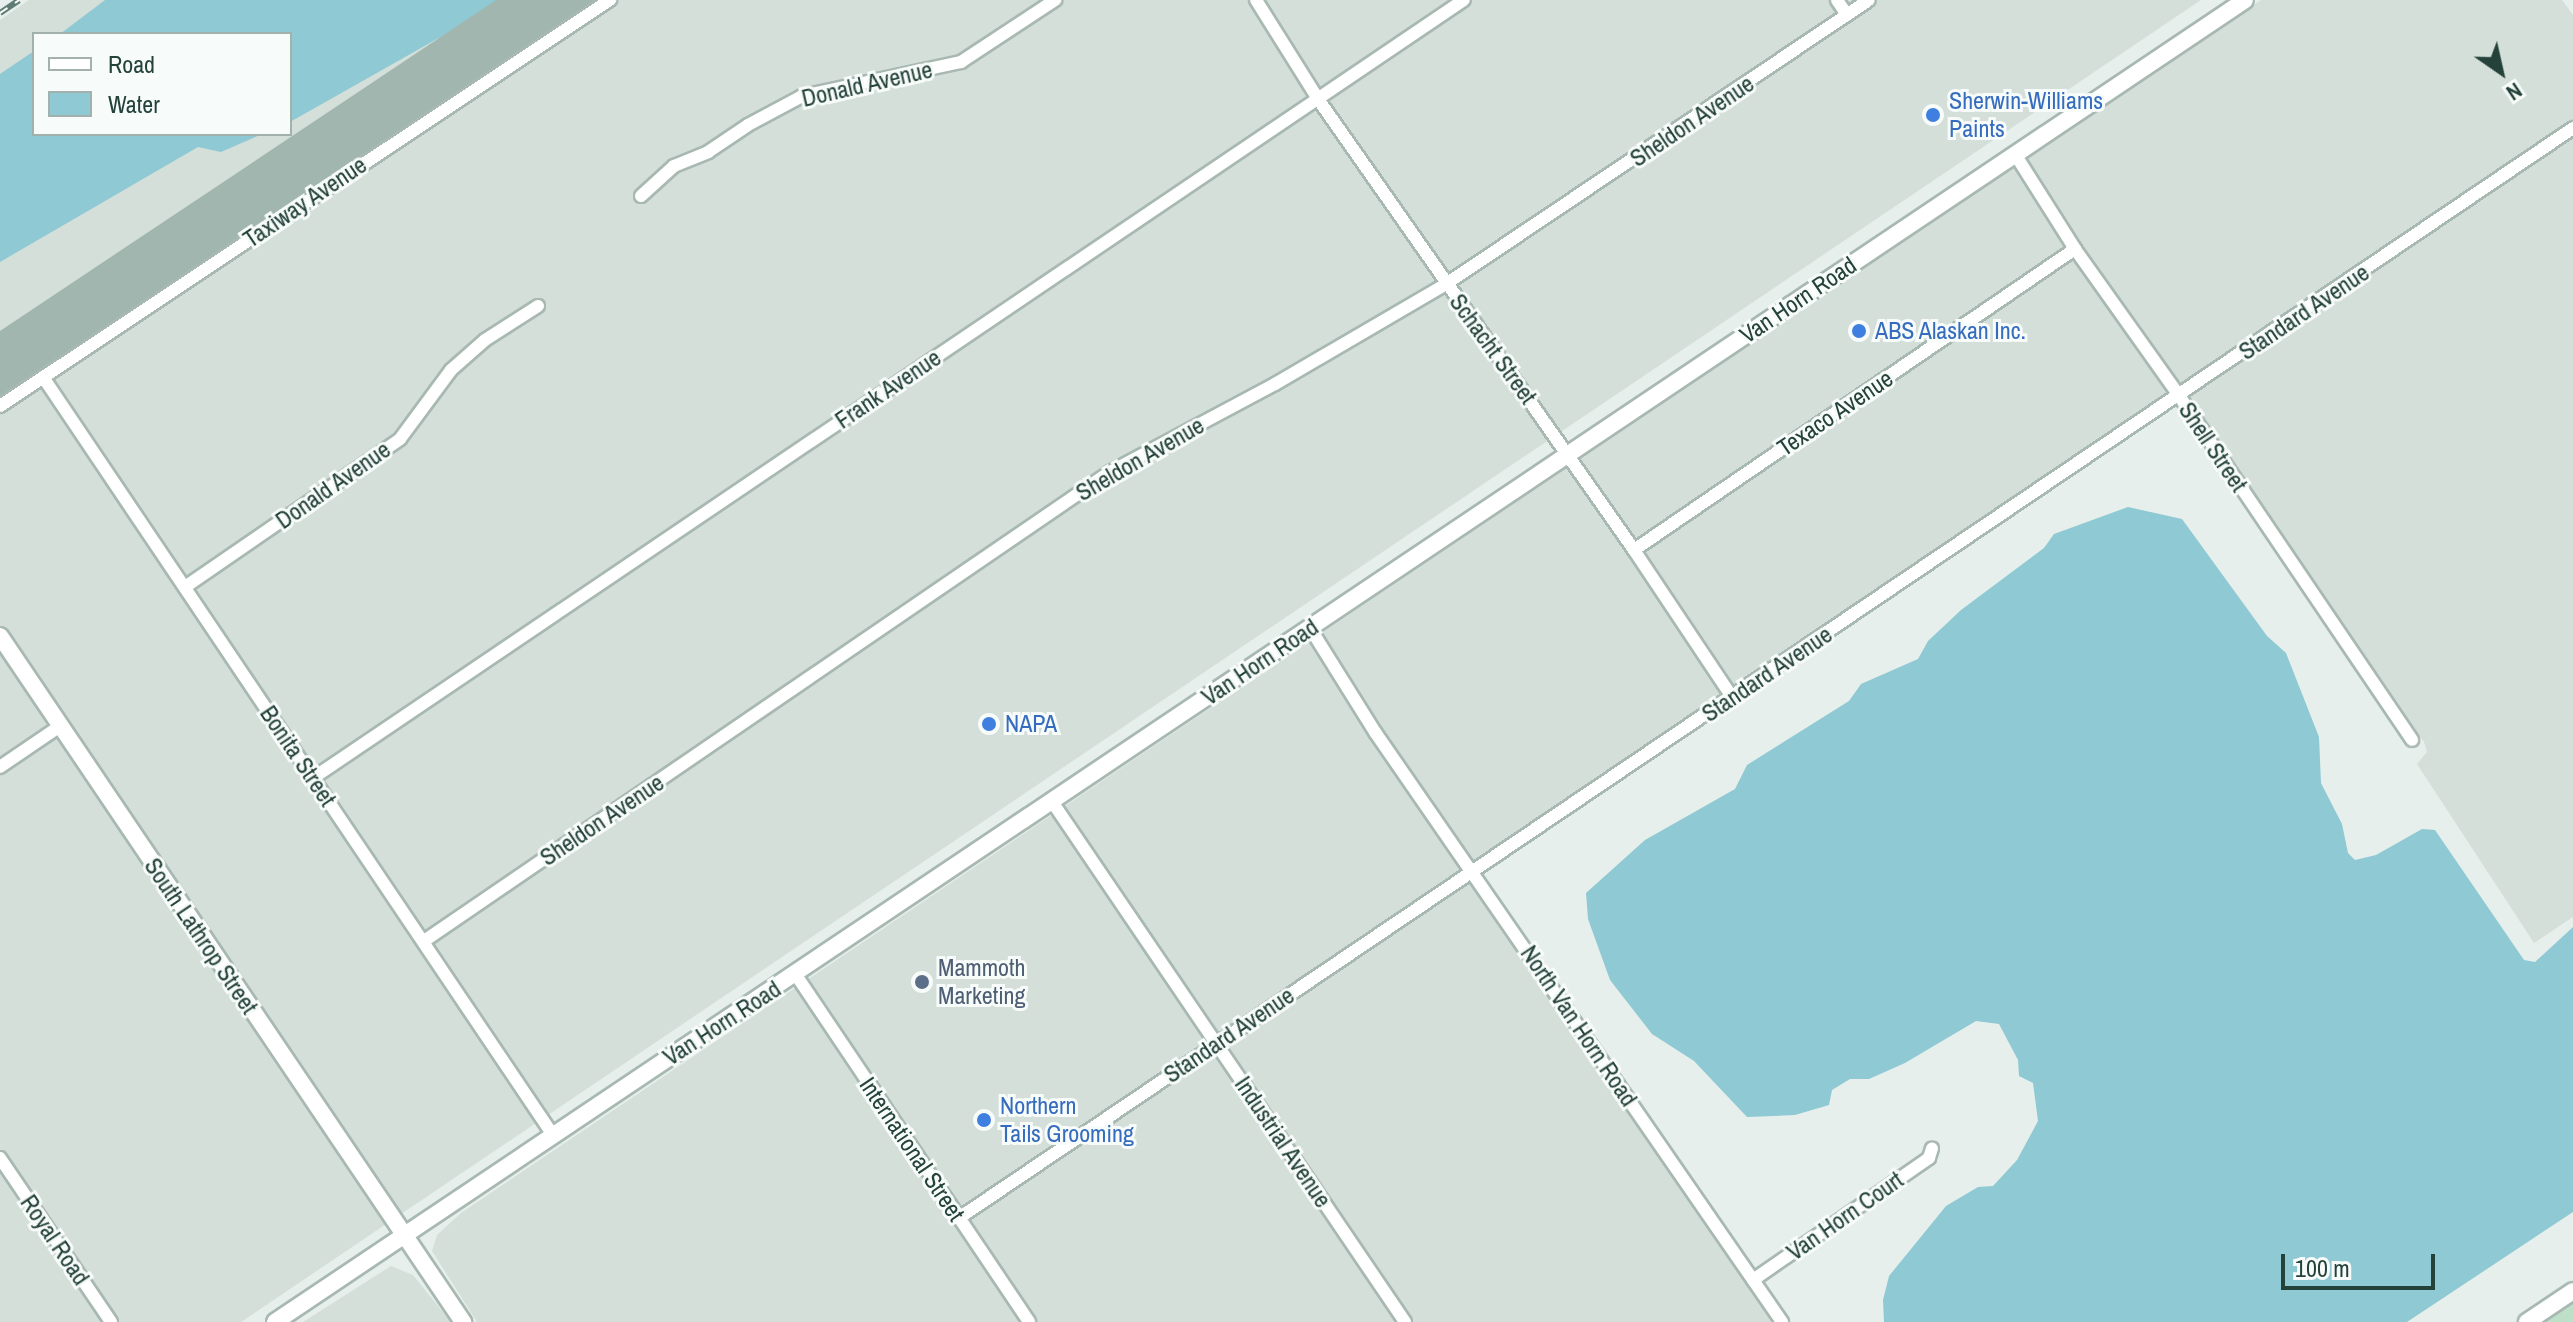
<!DOCTYPE html>
<html>
<head>
<meta charset="utf-8">
<style>
  body { margin:0 }
  #map { position:relative; width:2573px; height:1322px; overflow:hidden; background:#e6efeb; font-family:"Archivo Narrow",sans-serif }
  div>[style] { position:absolute }
  .built>* { inset:0; background:#d4dfda }
  .green>* { inset:0; background:#bfe0c8 }
  .water>* { inset:0; background:#8ec9d4 }
  .runway>* { height:70px; margin:-35px; padding:0 35px; transform-origin:35px; border-radius:35px; background:#a2b6b0 }
  .roads { filter:drop-shadow(2px 0 #a8b8b2) drop-shadow(-2px 0 #a8b8b2) drop-shadow(0 2px #a8b8b2) drop-shadow(0 -2px #a8b8b2) }
  .street>* { height:12px; margin:-6px; padding:0 6px; transform-origin:6px; border-radius:6px; background:#fff }
  .secondary>* { height:16px; margin:-8px; padding:0 8px; transform-origin:8px; border-radius:8px; background:#fff }
  .rail>* { height:6px; margin-top:-3px; transform-origin:0; background:repeating-linear-gradient(90deg,#f7fbf9 0 9px,#5f7d75 0 18px); box-sizing:border-box; border-block:2px solid #5f7d75 }
  .dots>* { width:22px; height:22px; translate:-50% -50%; box-sizing:border-box; border:4px solid #f7fbf9; border-radius:50% }
  span { translate:-50% -50%; white-space:nowrap; text-align:center; line-height:1.15; -webkit-text-stroke:6px #f7fbf9; paint-order:stroke }
  .street-label { font-size:24px; color:#24423a }
  .shop-label { font-size:24px; color:#366cbe }
  .left { translate:0 -50%; text-align:left }
  .service-label { font-size:24px; color:#4e5e75 }
  .legend { position:absolute; left:32px; top:32px; width:260px; height:104px; box-sizing:border-box; background:#f7fbf9; border:2px solid #a3b1ad; margin:0; padding:10px 14px; list-style:none; font-size:24px; color:#24423a }
  .legend li { display:flex; align-items:center; gap:16px; height:40px }
  .legend b { width:40px; border:2px solid #a3b1ad }
  .north { position:absolute; left:2461px; top:32px; width:80px; height:80px; -webkit-text-stroke:6px #f7fbf9; paint-order:stroke; rotate:146deg; font-size:22px; font-weight:700; line-height:32px; text-align:center; color:#24423a }
  .north::after { content:''; display:block; margin:auto; width:28px; height:36px; background:#24423a; clip-path:polygon(50% 0,100% 100%,50% 72%,0 100%) }
  .scale { position:absolute; left:2281px; top:1254px; width:154px; height:36px; box-sizing:border-box; border:4px solid #24423a; border-top:0; padding-left:10px; font-size:24px; line-height:28px; white-space:nowrap; color:#24423a; -webkit-text-stroke:6px #f7fbf9; paint-order:stroke }
</style>
</head>
<body>
<div id="map">
  <div class="built">
    <div style="clip-path:polygon(evenodd,29px 0,2201px 0,241px 1322px,0 1322px,0 20px,29px 0,34px 34px,290px 34px,290px 134px,34px 134px,34px 34px)"></div>
    <div style="clip-path:polygon(2261px 0,2562px 0,2573px 15px,2573px 917px,2534px 943px,2417px 764px,2427px 752px,2424px 742px,2182px 387px,1465px 870px,1772px 1322px,477px 1322px,432px 1251px,437px 1235px,461px 1213px)"></div>
    <div style="clip-path:polygon(391px 1266px,413px 1275px,451px 1322px,303px 1322px)"></div>
  </div>
  <div class="green">
    <div style="clip-path:polygon(2573px 1301px,2573px 1322px,2542px 1322px)"></div>
  </div>
  <div class="water">
    <div style="clip-path:polygon(105px 0,506px 0,290px 122px,290px 34px,60px 34px)"></div>
    <div style="clip-path:polygon(34px 51px,34px 134px,262px 134px,221px 152px,198px 147px,0 262px,0 74px)"></div>
    <div style="clip-path:polygon(2128px 507px,2182px 519px,2267px 636px,2286px 653px,2319px 737px,2321px 783px,2342px 824px,2348px 853px,2355px 860px,2376px 855px,2422px 829px,2435px 830px,2524px 960px,2535px 962px,2573px 927px,2573px 1212px,2407px 1322px,1884px 1322px,1883px 1300px,1889px 1276px,1946px 1206px,1978px 1187px,1993px 1186px,2017px 1160px,2038px 1121px,2033px 1083px,2019px 1076px,2018px 1060px,1999px 1024px,1976px 1021px,1905px 1063px,1869px 1079px,1850px 1079px,1832px 1090px,1829px 1105px,1795px 1115px,1747px 1117px,1694px 1061px,1652px 1034px,1610px 980px,1588px 919px,1586px 893px,1645px 840px,1735px 789px,1747px 765px,1849px 701px,1861px 684px,1918px 659px,1928px 641px,1961px 610px,2044px 548px,2054px 534px)"></div>
  </div>
  <div class="runway">
    <div style="left:0;top:373px;width:672px;rotate:-33.71deg"></div>
  </div>
  <div class="roads">
    <div class="street">
      <div style="left:1256px;top:0;width:117px;rotate:57.9deg"></div>
      <div style="left:1318px;top:99px;width:551px;rotate:54.98deg"></div>
      <div style="left:1634px;top:550px;width:177px;rotate:56.3deg"></div>
      <div style="left:1837px;top:0;width:18px;rotate:56deg"></div>
      <div style="left:2015px;top:154px;width:112px;rotate:57.7deg"></div>
      <div style="left:2075px;top:249px;width:181px;rotate:54.6deg"></div>
      <div style="left:2180px;top:397px;width:414px;rotate:55.9deg"></div>
      <div style="left:641px;top:196px;width:45px;rotate:-42.3deg"></div>
      <div style="left:674px;top:166px;width:37px;rotate:-22deg"></div>
      <div style="left:708px;top:152px;width:48px;rotate:-34deg"></div>
      <div style="left:748px;top:125px;width:61px;rotate:-28.2deg"></div>
      <div style="left:802px;top:96px;width:163px;rotate:-12.1deg"></div>
      <div style="left:961px;top:62px;width:113px;rotate:-33.4deg"></div>
      <div style="left:43px;top:377px;width:914px;rotate:56.07deg"></div>
      <div style="left:0;top:406px;width:733px;rotate:-33.65deg"></div>
      <div style="left:1634px;top:550px;width:534px;rotate:-34.32deg"></div>
      <div style="left:185px;top:587px;width:261px;rotate:-34.5deg"></div>
      <div style="left:400px;top:439px;width:86px;rotate:-53.5deg"></div>
      <div style="left:451px;top:370px;width:45px;rotate:-41.4deg"></div>
      <div style="left:485px;top:340px;width:63px;rotate:-32.7deg"></div>
      <div style="left:1310px;top:628px;width:123px;rotate:58deg"></div>
      <div style="left:1375px;top:732px;width:717px;rotate:55.4deg"></div>
      <div style="left:0;top:767px;width:73px;rotate:-34.3deg"></div>
      <div style="left:313px;top:778px;width:1389px;rotate:-34.06deg"></div>
      <div style="left:1053px;top:803px;width:627px;rotate:55.85deg"></div>
      <div style="left:424px;top:941px;width:831px;rotate:-34.36deg"></div>
      <div style="left:1110px;top:472px;width:187px;rotate:-28.1deg"></div>
      <div style="left:1275px;top:384px;width:198px;rotate:-30.3deg"></div>
      <div style="left:1446px;top:284px;width:509px;rotate:-33.88deg"></div>
      <div style="left:796px;top:975px;width:418px;rotate:56.1deg"></div>
      <div style="left:0;top:1158px;width:198px;rotate:55.9deg"></div>
      <div style="left:959px;top:1218px;width:1948px;rotate:-34.03deg"></div>
      <div style="left:1753px;top:1280px;width:214px;rotate:-34.7deg"></div>
      <div style="left:1929px;top:1158px;width:10px;rotate:-73deg"></div>
    </div>
    <div class="secondary">
      <div style="left:0;top:636px;width:828px;rotate:55.98deg"></div>
      <div style="left:275px;top:1322px;width:2372px;rotate:-33.86deg"></div>
      <div style="left:2527px;top:1322px;width:55px;rotate:-34deg"></div>
    </div>
  </div>
  <div class="rail">
    <div style="left:0;top:13px;width:23px;rotate:-34deg"></div>
  </div>
  <div class="dots">
    <div style="left:1933px;top:115px;background:#3f7fe0"></div>
    <div style="left:1859px;top:331px;background:#3f7fe0"></div>
    <div style="left:989px;top:724px;background:#3f7fe0"></div>
    <div style="left:922px;top:982px;background:#5c6f8a"></div>
    <div style="left:984px;top:1120px;background:#3f7fe0"></div>
  </div>
  <div class="street-label">
    <span style="left:867px;top:84px;rotate:-13deg">Donald Avenue</span>
    <span style="left:1692px;top:121px;rotate:-34deg">Sheldon Avenue</span>
    <span style="left:305px;top:202px;rotate:-34deg">Taxiway Avenue</span>
    <span style="left:1798px;top:300px;rotate:-34deg">Van Horn Road</span>
    <span style="left:2304px;top:312px;rotate:-34deg">Standard Avenue</span>
    <span style="left:1493px;top:349px;rotate:54deg">Schacht Street</span>
    <span style="left:888px;top:389px;rotate:-34deg">Frank Avenue</span>
    <span style="left:1835px;top:413px;rotate:-34deg">Texaco Avenue</span>
    <span style="left:2213px;top:447px;rotate:56deg">Shell Street</span>
    <span style="left:1140px;top:459px;rotate:-30deg">Sheldon Avenue</span>
    <span style="left:333px;top:485px;rotate:-35deg">Donald Avenue</span>
    <span style="left:1260px;top:662px;rotate:-34deg">Van Horn Road</span>
    <span style="left:1767px;top:674px;rotate:-34deg">Standard Avenue</span>
    <span style="left:298px;top:756px;rotate:56deg">Bonita Street</span>
    <span style="left:602px;top:820px;rotate:-34deg">Sheldon Avenue</span>
    <span style="left:201px;top:936px;rotate:56deg">South Lathrop Street</span>
    <span style="left:722px;top:1023px;rotate:-33deg">Van Horn Road</span>
    <span style="left:1579px;top:1026px;rotate:56deg">North Van Horn Road</span>
    <span style="left:1229px;top:1035px;rotate:-34deg">Standard Avenue</span>
    <span style="left:1283px;top:1142px;rotate:56deg">Industrial Avenue</span>
    <span style="left:912px;top:1149px;rotate:56deg">International Street</span>
    <span style="left:1845px;top:1216px;rotate:-35deg">Van Horn Court</span>
    <span style="left:55px;top:1240px;rotate:56deg">Royal Road</span>
  </div>
  <div class="shop-label">
    <span class="left" style="left:1949px;top:115px">Sherwin-Williams<br>Paints</span>
    <span class="left" style="left:1875px;top:331px">ABS Alaskan Inc.</span>
    <span class="left" style="left:1005px;top:724px">NAPA</span>
    <span class="left" style="left:1000px;top:1120px">Northern<br>Tails Grooming</span>
  </div>
  <div class="service-label">
    <span class="left" style="left:938px;top:982px">Mammoth<br>Marketing</span>
  </div>
  <ul class="legend">
  <li><b style="height:10px;background:#fff"></b>Road</li>
  <li><b style="height:22px;background:#8ec9d4"></b>Water</li>
  </ul>
  <div class="north">N</div>
  <div class="scale">100 m</div>
</div>
</body>
</html>
